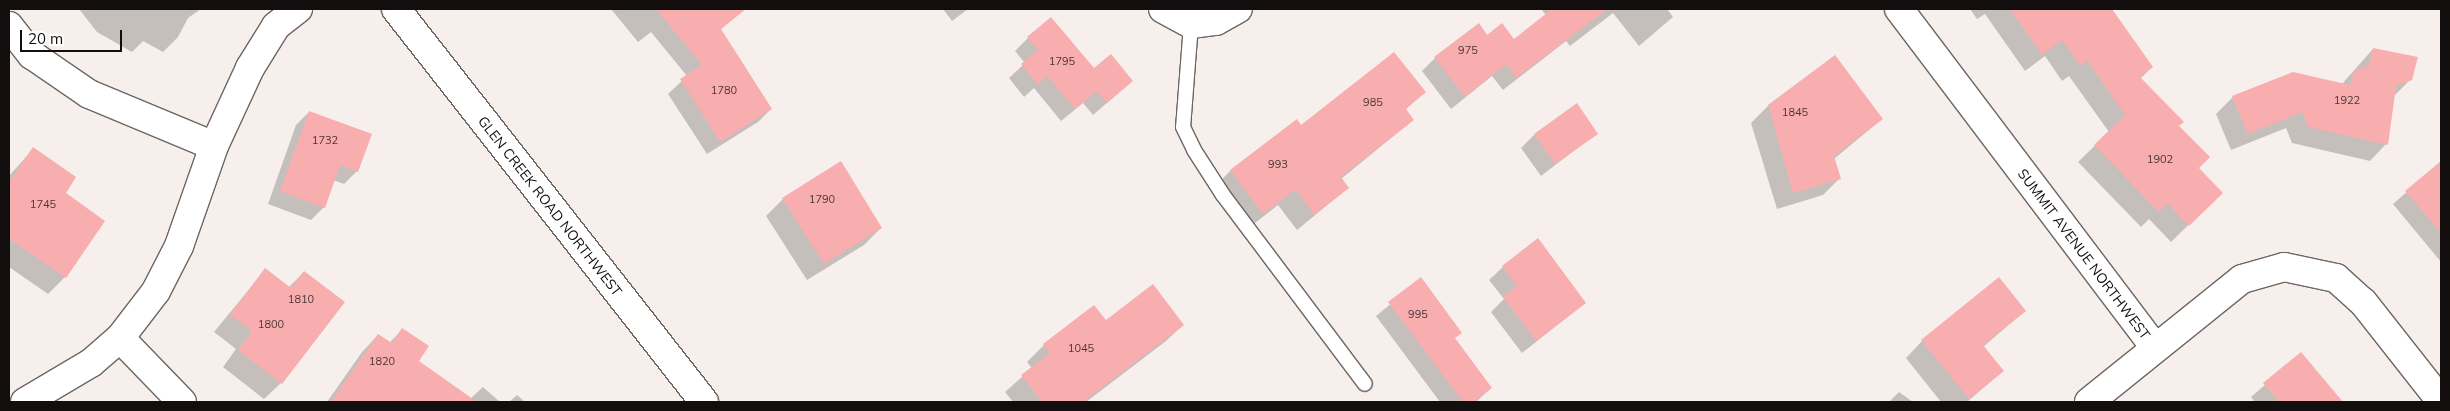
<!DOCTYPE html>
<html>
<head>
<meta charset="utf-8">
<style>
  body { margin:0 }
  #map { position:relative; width:2450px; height:411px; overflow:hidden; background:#f7efec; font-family:Mulish,sans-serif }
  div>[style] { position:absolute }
  .shadow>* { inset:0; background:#0003 }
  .building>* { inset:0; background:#f8adaf }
  .roads { filter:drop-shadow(1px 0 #6d6663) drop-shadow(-1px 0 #6d6663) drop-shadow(0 1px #6d6663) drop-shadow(0 -1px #6d6663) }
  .lane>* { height:14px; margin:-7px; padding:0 7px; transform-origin:7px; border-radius:7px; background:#fff }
  .street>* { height:28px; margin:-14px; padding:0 14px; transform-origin:14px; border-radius:14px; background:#fff }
  .secondary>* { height:28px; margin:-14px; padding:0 14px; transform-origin:14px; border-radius:14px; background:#fff }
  span { translate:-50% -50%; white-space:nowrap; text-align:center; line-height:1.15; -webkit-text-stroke:4px #fff; paint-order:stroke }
  .number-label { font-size:11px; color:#4b3636 }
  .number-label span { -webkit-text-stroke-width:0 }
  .street-label { font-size:14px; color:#110e0d }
  .frame { position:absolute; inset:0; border:10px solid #110e0d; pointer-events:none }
  .scale { position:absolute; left:20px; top:30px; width:102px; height:22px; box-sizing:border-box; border:2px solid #110e0d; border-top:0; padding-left:6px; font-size:15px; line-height:18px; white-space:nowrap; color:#110e0d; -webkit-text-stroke:4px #fff; paint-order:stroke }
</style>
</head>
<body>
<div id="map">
  <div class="shadow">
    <div style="clip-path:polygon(79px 9px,201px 9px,188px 18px,178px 37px,163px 52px,143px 41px,132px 52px,97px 32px)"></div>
    <div style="clip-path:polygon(611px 9px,722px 9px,731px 20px,720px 30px,771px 109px,758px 122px,707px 154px,668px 94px,687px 76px,651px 32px,638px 42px)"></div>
    <div style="clip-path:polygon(943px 9px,968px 9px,952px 21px)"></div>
    <div style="clip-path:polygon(1541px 9px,1667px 9px,1673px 17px,1639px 46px,1613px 13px,1570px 46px,1566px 41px,1503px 90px,1492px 76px,1451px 109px,1422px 71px,1435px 58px,1487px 36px,1513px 41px,1546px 15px)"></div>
    <div style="clip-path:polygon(1970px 9px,2111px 9px,2152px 67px,2140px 79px,2177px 127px,2198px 168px,2221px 193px,2171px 242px,2149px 219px,2141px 227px,2078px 162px,2109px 132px,2069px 76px,2062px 81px,2045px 56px,2025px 71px,1985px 14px,1977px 19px)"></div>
    <div style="clip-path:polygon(1028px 38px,1094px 70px,1132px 81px,1093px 115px,1083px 103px,1061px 121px,1034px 88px,1024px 97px,1009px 78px,1025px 63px,1015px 51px)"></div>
    <div style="clip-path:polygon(2373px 49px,2411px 79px,2394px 96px,2386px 144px,2370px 161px,2292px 143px,2286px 128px,2231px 150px,2216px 114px,2233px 97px,2342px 84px)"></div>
    <div style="clip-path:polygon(1834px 57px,1882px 119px,1834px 159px,1840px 178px,1823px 195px,1777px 209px,1751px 123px,1768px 106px)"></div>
    <div style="clip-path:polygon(1424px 92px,1405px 110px,1413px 120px,1341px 179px,1348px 188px,1297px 230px,1278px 205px,1246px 230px,1214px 188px,1230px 171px,1297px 121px,1301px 126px)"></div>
    <div style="clip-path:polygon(309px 112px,357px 171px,344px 184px,333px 180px,324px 207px,311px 220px,268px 204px,296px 125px)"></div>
    <div style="clip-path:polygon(1597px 133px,1541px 176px,1521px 148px,1534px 135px)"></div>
    <div style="clip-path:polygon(33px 149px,64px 194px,103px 221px,65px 277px,48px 294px,9px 267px,9px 176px)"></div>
    <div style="clip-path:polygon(2441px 162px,2441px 262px,2393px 204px)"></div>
    <div style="clip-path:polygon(783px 199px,881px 228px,864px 245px,807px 280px,766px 216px)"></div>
    <div style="clip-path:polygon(1503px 267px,1585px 303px,1522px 353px,1491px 312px,1504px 299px,1489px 280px)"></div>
    <div style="clip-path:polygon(265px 270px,288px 288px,304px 272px,281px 383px,264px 399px,223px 367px,236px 349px,214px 332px)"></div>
    <div style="clip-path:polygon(1421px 279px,1454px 339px,1491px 388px,1476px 402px,1440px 402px,1376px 316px)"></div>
    <div style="clip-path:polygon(2025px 311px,1983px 347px,2003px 371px,1967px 402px,1941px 402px,1906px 358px,1922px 341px)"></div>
    <div style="clip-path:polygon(1106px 322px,1183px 325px,1166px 341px,1086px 402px,1013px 402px,1005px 392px,1032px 368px,1027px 362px,1044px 345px)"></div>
    <div style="clip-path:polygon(403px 329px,417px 361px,470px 399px,483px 387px,500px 402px,327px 402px,362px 352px,378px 335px,389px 343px)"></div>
    <div style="clip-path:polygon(2301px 354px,2341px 402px,2255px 402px,2251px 397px)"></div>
    <div style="clip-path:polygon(1899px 392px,1913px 402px,1889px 402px)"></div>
    <div style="clip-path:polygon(517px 395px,525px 402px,509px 402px)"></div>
  </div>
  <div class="building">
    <div style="clip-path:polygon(656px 9px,746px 9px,721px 29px,772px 109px,720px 142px,680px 79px,702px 65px)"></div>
    <div style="clip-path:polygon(1552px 9px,1607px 9px,1516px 78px,1506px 64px,1465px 97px,1434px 57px,1479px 23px,1487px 35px,1502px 23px,1514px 39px)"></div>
    <div style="clip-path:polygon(2010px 9px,2112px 9px,2153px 67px,2140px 77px,2184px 122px,2179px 126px,2210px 157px,2199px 168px,2223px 193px,2189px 226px,2167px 203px,2159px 212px,2094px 145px,2125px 115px,2087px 60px,2080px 65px,2062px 40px,2042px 55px)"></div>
    <div style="clip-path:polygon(1051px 17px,1094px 68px,1111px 54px,1133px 81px,1107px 103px,1097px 91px,1075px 109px,1047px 76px,1037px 84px,1021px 64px,1038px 50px,1027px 37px)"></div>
    <div style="clip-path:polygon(2373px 48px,2418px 57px,2412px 80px,2396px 86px,2388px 145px,2308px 127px,2302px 112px,2248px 134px,2232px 96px,2293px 72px,2350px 85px,2354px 71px,2369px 65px)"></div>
    <div style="clip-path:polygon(1394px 52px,1426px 92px,1406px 109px,1414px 120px,1341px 177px,1349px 188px,1314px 215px,1296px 189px,1263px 214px,1230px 170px,1297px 119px,1301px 125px)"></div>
    <div style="clip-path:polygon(1835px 55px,1883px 119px,1834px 156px,1841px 179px,1793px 193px,1768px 105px)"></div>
    <div style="clip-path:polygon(1577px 103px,1598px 134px,1555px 164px,1534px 134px)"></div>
    <div style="clip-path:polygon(309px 111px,372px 134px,358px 172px,340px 165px,325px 208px,280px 191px)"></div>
    <div style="clip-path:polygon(33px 147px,76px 177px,66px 193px,105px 221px,66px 278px,9px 239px,9px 182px)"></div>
    <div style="clip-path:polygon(841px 161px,882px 228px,824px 264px,782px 198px)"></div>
    <div style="clip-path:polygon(2441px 161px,2441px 233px,2405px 191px)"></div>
    <div style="clip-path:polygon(1538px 238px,1586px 303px,1536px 341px,1503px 297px,1517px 286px,1502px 266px)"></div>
    <div style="clip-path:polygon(265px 268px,291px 288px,304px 271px,345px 302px,282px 384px,238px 350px,252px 331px,230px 315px)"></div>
    <div style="clip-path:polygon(1421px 277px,1462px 333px,1455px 338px,1492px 388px,1473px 402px,1463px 402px,1388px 302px)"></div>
    <div style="clip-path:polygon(1999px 277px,2026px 311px,1983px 345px,2004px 371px,1969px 399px,1921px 340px)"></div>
    <div style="clip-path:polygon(1153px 284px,1184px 325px,1083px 402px,1042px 402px,1021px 375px,1050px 353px,1043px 344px,1094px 305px,1106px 320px)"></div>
    <div style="clip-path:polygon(402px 328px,429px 346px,419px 361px,477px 402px,331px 402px,378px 334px,392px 343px)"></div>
    <div style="clip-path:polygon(2301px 352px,2343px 402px,2279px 402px,2263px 383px)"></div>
  </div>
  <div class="roads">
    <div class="lane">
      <div style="left:1191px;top:24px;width:103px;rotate:94.4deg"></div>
      <div style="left:1183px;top:127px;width:25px;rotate:64deg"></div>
      <div style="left:1194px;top:150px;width:54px;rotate:57.2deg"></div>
      <div style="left:1223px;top:195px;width:236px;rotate:53.1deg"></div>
    </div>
    <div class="street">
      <div style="left:1163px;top:9px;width:32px;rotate:28deg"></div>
      <div style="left:1191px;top:24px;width:25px;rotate:-7deg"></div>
      <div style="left:1216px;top:21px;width:25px;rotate:-29deg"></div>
      <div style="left:1899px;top:9px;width:424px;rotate:52.9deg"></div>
      <div style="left:9px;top:26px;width:37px;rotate:52deg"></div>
      <div style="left:32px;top:55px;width:69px;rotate:34.4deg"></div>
      <div style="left:89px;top:94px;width:135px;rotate:22.6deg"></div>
      <div style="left:120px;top:338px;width:89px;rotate:45.9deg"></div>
      <div style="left:25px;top:402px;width:77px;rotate:-30.6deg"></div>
      <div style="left:91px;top:363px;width:38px;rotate:-41deg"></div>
      <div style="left:120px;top:338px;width:59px;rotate:-52.5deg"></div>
      <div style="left:156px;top:291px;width:51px;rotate:-62.9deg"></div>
      <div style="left:179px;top:246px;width:106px;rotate:-70.7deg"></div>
      <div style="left:214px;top:146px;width:86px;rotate:-65.2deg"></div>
      <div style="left:250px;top:68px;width:49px;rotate:-58.2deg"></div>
      <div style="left:276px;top:26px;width:28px;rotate:-38deg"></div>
      <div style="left:2089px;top:402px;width:196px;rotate:-38.8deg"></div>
      <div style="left:2242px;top:279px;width:44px;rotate:-15.9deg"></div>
      <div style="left:2284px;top:267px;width:53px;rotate:11.9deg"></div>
      <div style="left:2336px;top:278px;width:36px;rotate:42deg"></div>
      <div style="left:2363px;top:302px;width:126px;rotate:51.8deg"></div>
    </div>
    <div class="secondary">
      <div style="left:396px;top:9px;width:499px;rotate:51.9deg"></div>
    </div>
  </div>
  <div class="number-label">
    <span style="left:1468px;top:50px">975</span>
    <span style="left:1062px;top:61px">1795</span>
    <span style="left:724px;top:90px">1780</span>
    <span style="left:2347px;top:100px">1922</span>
    <span style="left:1373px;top:102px">985</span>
    <span style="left:1795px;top:112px">1845</span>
    <span style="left:325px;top:140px">1732</span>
    <span style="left:2160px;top:159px">1902</span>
    <span style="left:1278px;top:164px">993</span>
    <span style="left:822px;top:199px">1790</span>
    <span style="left:43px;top:204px">1745</span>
    <span style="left:301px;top:299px">1810</span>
    <span style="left:1418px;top:314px">995</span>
    <span style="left:271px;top:324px">1800</span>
    <span style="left:1081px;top:348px">1045</span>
    <span style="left:382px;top:361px">1820</span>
  </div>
  <div class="street-label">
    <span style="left:550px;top:206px;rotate:52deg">GLEN CREEK ROAD NORTHWEST</span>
    <span style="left:2084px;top:254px;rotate:53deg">SUMMIT AVENUE NORTHWEST</span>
  </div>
  <div class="frame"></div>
  <div class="scale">20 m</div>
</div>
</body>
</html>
